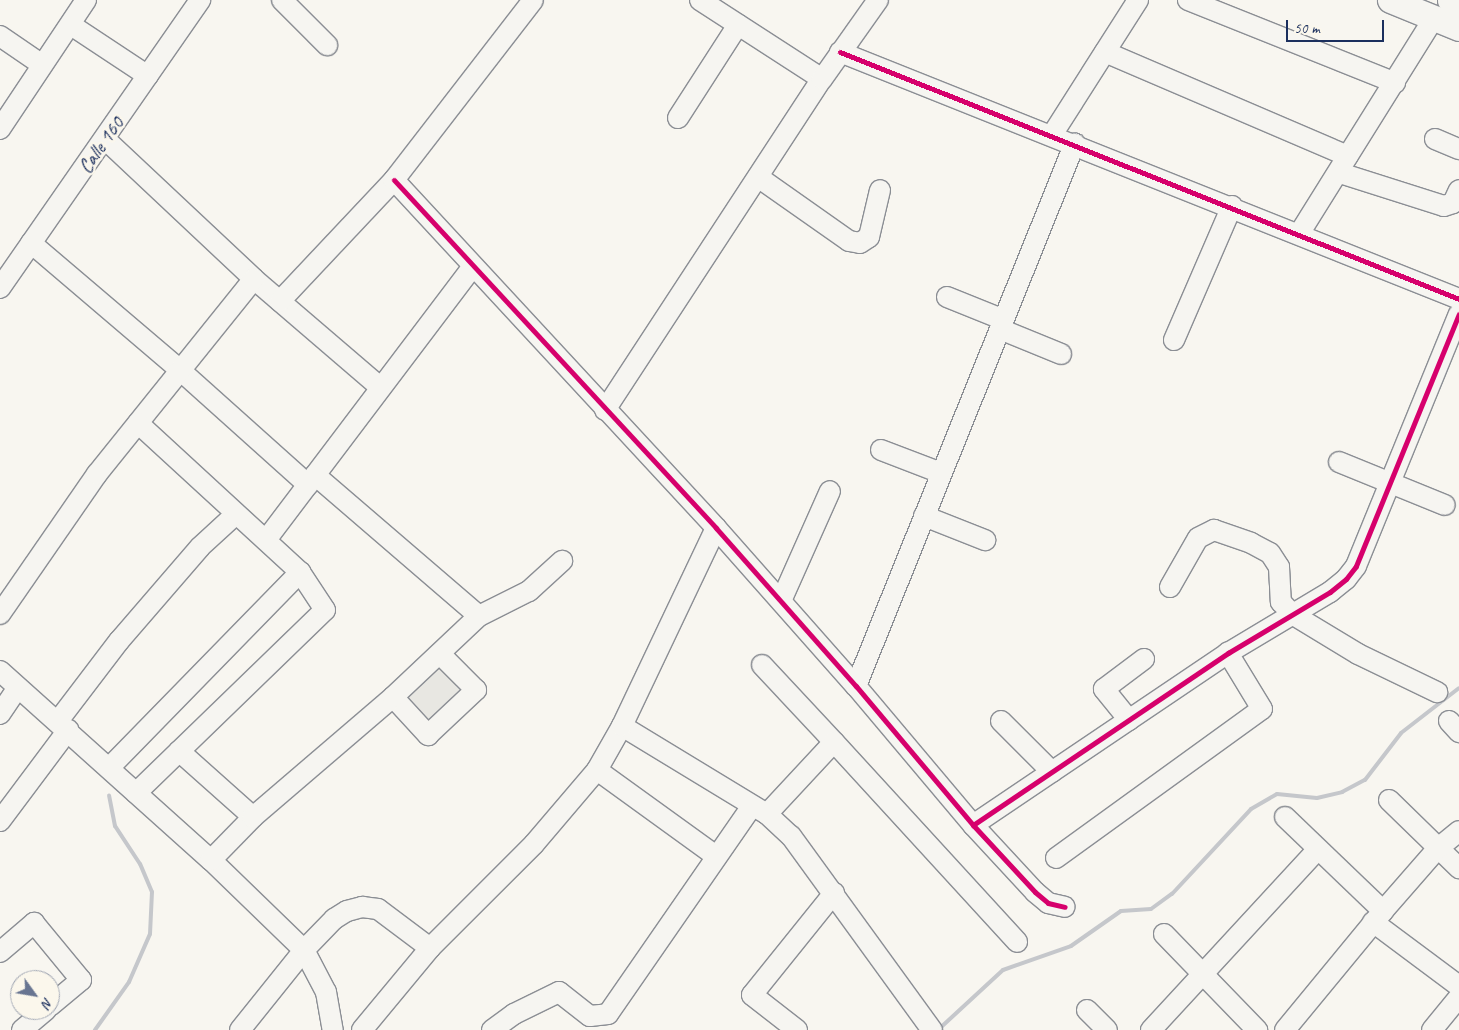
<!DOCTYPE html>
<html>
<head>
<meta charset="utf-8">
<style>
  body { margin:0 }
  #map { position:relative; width:1459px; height:1030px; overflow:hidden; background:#f8f6f0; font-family:Caveat,sans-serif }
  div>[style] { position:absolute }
  .green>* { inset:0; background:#e8e7e2 }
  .stream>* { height:4px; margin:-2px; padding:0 2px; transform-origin:2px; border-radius:2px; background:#c5c7cb }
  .roads { filter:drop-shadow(1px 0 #8b8e94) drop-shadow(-1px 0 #8b8e94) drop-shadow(0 1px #8b8e94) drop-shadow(0 -1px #8b8e94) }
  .minor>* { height:20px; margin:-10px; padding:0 10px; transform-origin:10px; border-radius:10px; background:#f6f5f1 }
  .major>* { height:25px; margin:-12.5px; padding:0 12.5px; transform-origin:12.5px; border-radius:12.5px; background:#f6f5f1 }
  .cycleway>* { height:5px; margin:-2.5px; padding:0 2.5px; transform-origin:2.5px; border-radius:2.5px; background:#d6006c }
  span { translate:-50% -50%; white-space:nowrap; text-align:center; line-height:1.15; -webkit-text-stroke:5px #fbf7ec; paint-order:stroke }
  .street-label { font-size:20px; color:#1b2f5e }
  .north { position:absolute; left:10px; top:970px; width:50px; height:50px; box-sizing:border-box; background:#fbf7ec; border:1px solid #a1a7b3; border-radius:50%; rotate:122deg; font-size:14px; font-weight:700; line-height:20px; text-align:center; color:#1b2f5e }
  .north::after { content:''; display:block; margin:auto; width:18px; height:22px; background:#687591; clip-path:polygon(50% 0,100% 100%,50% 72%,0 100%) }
  .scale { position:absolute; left:1286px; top:20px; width:98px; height:22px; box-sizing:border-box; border:2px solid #1b2f5e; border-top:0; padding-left:6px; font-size:15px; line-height:18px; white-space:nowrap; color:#1b2f5e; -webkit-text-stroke:4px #fbf7ec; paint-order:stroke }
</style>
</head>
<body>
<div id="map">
  <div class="green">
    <div style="clip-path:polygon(440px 662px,468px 689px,427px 727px,401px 696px)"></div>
  </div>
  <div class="stream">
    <div style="left:939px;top:1029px;width:87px;rotate:-42.7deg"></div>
    <div style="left:1003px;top:970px;width:72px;rotate:-19.4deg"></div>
    <div style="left:1071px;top:946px;width:61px;rotate:-35deg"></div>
    <div style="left:1121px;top:911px;width:30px;rotate:-4deg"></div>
    <div style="left:1151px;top:909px;width:26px;rotate:-36deg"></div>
    <div style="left:1172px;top:894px;width:116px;rotate:-47.1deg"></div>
    <div style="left:1251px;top:809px;width:30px;rotate:-30deg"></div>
    <div style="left:1277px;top:794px;width:40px;rotate:5.7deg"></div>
    <div style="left:1317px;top:798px;width:26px;rotate:-13deg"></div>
    <div style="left:1342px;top:792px;width:26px;rotate:-28deg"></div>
    <div style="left:1365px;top:780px;width:59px;rotate:-52.5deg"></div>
    <div style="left:1401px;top:733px;width:73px;rotate:-37.8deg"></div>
    <div style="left:95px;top:1030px;width:59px;rotate:-54.7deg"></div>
    <div style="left:129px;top:982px;width:52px;rotate:-66.4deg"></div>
    <div style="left:150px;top:934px;width:42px;rotate:-87.3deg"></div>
    <div style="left:152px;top:892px;width:30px;rotate:-113deg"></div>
    <div style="left:140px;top:864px;width:45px;rotate:-123.3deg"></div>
    <div style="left:115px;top:826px;width:31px;rotate:-101deg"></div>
  </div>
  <div class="roads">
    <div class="minor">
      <div style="left:282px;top:0;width:64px;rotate:45deg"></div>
      <div style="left:700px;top:0;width:145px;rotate:32.9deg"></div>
      <div style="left:1188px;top:0;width:223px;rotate:21.8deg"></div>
      <div style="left:71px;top:25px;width:92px;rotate:33.5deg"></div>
      <div style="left:0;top:36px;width:50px;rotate:34.3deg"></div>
      <div style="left:840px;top:52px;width:666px;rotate:21.75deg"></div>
      <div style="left:1105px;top:52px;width:264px;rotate:23.2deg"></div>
      <div style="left:678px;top:118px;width:111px;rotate:-57.2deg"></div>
      <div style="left:0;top:129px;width:155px;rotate:-56.3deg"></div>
      <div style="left:1052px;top:135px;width:160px;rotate:-57.5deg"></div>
      <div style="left:105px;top:139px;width:204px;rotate:43.2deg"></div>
      <div style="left:254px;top:279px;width:166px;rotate:40.6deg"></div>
      <div style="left:1435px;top:139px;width:26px;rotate:23deg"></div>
      <div style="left:1340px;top:173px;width:109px;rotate:17.6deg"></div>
      <div style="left:1444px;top:206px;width:9px;rotate:-18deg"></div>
      <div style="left:1453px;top:203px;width:14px;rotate:-65deg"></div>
      <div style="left:758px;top:177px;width:111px;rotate:35.1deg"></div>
      <div style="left:849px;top:241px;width:11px;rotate:10deg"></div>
      <div style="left:860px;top:243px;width:11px;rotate:-34deg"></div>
      <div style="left:869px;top:237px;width:48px;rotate:-76.8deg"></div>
      <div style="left:394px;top:180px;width:474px;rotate:47.2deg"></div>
      <div style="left:716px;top:528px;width:211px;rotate:48.5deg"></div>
      <div style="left:856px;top:686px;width:182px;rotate:49.9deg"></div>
      <div style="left:973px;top:825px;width:91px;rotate:47.2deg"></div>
      <div style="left:1035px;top:892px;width:17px;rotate:40deg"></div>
      <div style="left:1048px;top:903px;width:17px;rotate:13deg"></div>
      <div style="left:1299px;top:234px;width:255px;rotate:-58deg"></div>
      <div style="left:31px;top:243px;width:196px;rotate:40.4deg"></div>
      <div style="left:180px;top:370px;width:172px;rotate:41.9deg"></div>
      <div style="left:0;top:288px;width:351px;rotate:-55.2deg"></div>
      <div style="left:947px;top:297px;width:61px;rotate:22deg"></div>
      <div style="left:280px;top:301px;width:166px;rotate:-46.7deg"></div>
      <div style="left:394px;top:180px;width:227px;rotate:-52.3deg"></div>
      <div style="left:1000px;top:329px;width:66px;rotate:22.3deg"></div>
      <div style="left:1174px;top:340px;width:146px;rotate:-66.6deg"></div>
      <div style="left:605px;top:410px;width:396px;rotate:-56.8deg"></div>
      <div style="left:822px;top:79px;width:97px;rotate:-54.7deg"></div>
      <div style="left:881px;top:450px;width:64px;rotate:21deg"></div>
      <div style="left:1339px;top:462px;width:114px;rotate:22.1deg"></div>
      <div style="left:315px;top:475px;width:216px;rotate:40.7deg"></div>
      <div style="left:924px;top:516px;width:66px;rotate:21.5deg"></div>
      <div style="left:266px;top:540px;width:341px;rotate:-52.9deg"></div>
      <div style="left:1170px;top:587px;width:56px;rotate:-60.3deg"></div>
      <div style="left:1198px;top:538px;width:18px;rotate:-27deg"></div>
      <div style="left:1214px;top:530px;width:39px;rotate:19deg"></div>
      <div style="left:1251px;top:543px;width:21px;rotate:28deg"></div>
      <div style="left:1270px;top:553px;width:17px;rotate:57deg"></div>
      <div style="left:1279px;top:567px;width:35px;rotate:87deg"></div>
      <div style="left:1281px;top:602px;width:16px;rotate:47deg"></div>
      <div style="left:1292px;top:614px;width:77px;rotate:31.2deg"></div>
      <div style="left:1358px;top:654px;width:88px;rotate:25.7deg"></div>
      <div style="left:781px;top:601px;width:120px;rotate:-66deg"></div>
      <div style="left:0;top:614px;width:170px;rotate:-55.3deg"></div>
      <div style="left:97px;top:474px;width:250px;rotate:-51.2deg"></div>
      <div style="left:762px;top:665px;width:105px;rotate:46.9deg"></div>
      <div style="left:0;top:671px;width:283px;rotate:41.9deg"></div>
      <div style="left:211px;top:860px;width:129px;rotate:44.1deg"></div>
      <div style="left:304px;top:950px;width:47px;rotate:62.4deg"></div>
      <div style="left:326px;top:992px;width:39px;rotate:80deg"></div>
      <div style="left:856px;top:686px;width:585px;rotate:-68.04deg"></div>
      <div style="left:393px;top:697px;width:52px;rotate:47.4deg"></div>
      <div style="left:428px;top:735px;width:66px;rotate:-43.2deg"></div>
      <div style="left:476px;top:690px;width:51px;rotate:-135deg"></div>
      <div style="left:0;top:714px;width:32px;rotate:-56deg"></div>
      <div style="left:1129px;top:720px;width:40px;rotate:-129deg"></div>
      <div style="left:1104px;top:689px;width:50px;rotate:-36.9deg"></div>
      <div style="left:58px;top:721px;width:101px;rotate:-52.7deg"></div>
      <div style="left:119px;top:641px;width:124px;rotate:-49.2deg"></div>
      <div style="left:200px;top:547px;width:49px;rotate:-42.5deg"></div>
      <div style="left:1001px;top:721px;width:72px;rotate:45deg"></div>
      <div style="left:1449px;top:721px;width:15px;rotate:48deg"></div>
      <div style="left:622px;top:726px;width:170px;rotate:31.3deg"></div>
      <div style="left:767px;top:814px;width:33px;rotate:43deg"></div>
      <div style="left:791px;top:836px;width:240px;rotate:54deg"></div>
      <div style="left:179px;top:751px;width:99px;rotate:41.7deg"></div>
      <div style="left:109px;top:768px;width:274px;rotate:-45.7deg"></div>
      <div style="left:597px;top:770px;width:147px;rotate:35.9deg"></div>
      <div style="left:136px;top:793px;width:263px;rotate:-44.1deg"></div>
      <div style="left:325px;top:610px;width:45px;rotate:-123.3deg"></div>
      <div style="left:300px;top:572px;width:220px;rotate:-137.4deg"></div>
      <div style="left:1389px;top:800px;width:98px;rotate:44.2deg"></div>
      <div style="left:767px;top:814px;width:98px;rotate:-47.1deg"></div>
      <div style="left:834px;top:742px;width:271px;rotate:47.5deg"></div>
      <div style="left:1285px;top:817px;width:136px;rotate:43.8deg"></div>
      <div style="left:0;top:821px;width:114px;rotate:-53.2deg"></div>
      <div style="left:973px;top:825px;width:308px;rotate:-34deg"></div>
      <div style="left:1228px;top:653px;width:119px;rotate:-30.9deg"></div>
      <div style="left:1330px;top:592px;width:21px;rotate:-39deg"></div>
      <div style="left:1346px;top:579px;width:16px;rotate:-52deg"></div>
      <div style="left:1356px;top:566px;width:272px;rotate:-67.8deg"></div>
      <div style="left:1056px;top:858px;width:254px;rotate:-35.9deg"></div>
      <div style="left:1262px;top:709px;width:66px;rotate:-121.3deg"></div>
      <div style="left:211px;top:860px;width:60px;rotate:-45.7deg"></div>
      <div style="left:253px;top:817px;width:184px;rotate:-40.6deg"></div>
      <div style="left:393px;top:697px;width:118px;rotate:-43.3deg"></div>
      <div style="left:479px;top:616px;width:56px;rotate:-26.6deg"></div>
      <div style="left:529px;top:591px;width:45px;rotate:-42.3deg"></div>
      <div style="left:1373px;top:922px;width:107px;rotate:36.7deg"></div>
      <div style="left:1164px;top:934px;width:134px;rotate:45.9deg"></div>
      <div style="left:0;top:952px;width:45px;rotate:-40.5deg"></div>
      <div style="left:34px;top:923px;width:74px;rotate:50.5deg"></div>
      <div style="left:81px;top:980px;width:40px;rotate:140deg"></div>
      <div style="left:1087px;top:1010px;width:28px;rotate:45deg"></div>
      <div style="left:22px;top:1030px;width:31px;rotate:-40deg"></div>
      <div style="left:240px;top:1030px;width:102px;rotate:-51.3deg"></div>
      <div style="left:304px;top:950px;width:43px;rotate:-45.9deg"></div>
      <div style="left:334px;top:919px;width:15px;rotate:-32deg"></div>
      <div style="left:347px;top:911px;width:16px;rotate:-15deg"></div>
      <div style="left:362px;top:907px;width:16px;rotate:7deg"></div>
      <div style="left:378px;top:909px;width:65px;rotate:36.9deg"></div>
      <div style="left:362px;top:1030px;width:107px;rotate:-50.3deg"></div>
      <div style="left:430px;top:948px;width:147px;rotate:-45deg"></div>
      <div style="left:534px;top:844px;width:97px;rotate:-49.6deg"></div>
      <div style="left:597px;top:770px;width:51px;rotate:-60.4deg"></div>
      <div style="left:622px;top:726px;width:219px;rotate:-64.6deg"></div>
      <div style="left:492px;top:1030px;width:27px;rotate:-36deg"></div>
      <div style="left:514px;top:1014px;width:50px;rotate:-26.1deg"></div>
      <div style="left:559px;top:992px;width:39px;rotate:38deg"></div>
      <div style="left:590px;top:1016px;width:18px;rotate:-6deg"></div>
      <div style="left:608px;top:1014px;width:253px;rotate:-55.3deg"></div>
      <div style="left:797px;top:1030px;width:57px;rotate:-142.1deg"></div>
      <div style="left:752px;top:995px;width:131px;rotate:-51.2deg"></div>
      <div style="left:1151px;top:1030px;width:246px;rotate:-47.3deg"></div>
      <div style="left:1285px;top:1030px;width:154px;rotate:-50.5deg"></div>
      <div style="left:1383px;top:911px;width:82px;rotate:-48.9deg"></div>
      <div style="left:1437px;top:849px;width:28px;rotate:-39deg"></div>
      <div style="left:1432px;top:1030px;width:43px;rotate:-50.7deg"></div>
    </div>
    <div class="major">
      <div style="left:1390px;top:0;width:74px;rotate:22.1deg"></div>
      <div style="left:1450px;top:0;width:10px;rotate:24deg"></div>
    </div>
  </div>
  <div class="cycleway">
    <div style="left:840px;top:52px;width:666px;rotate:21.75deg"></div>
    <div style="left:394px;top:180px;width:474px;rotate:47.2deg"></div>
    <div style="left:716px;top:528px;width:211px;rotate:48.5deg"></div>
    <div style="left:856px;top:686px;width:182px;rotate:49.9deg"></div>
    <div style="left:973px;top:825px;width:91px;rotate:47.2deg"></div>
    <div style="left:1035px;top:892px;width:17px;rotate:40deg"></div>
    <div style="left:1048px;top:903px;width:17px;rotate:13deg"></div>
    <div style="left:973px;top:825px;width:308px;rotate:-34deg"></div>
    <div style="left:1228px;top:653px;width:119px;rotate:-30.9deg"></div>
    <div style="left:1330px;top:592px;width:21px;rotate:-39deg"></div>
    <div style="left:1346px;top:579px;width:16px;rotate:-52deg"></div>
    <div style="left:1356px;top:566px;width:272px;rotate:-67.8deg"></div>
  </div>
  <div class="street-label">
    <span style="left:101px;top:145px;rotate:-55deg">Calle 160</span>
  </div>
  <div class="north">N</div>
  <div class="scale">50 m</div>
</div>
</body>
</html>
